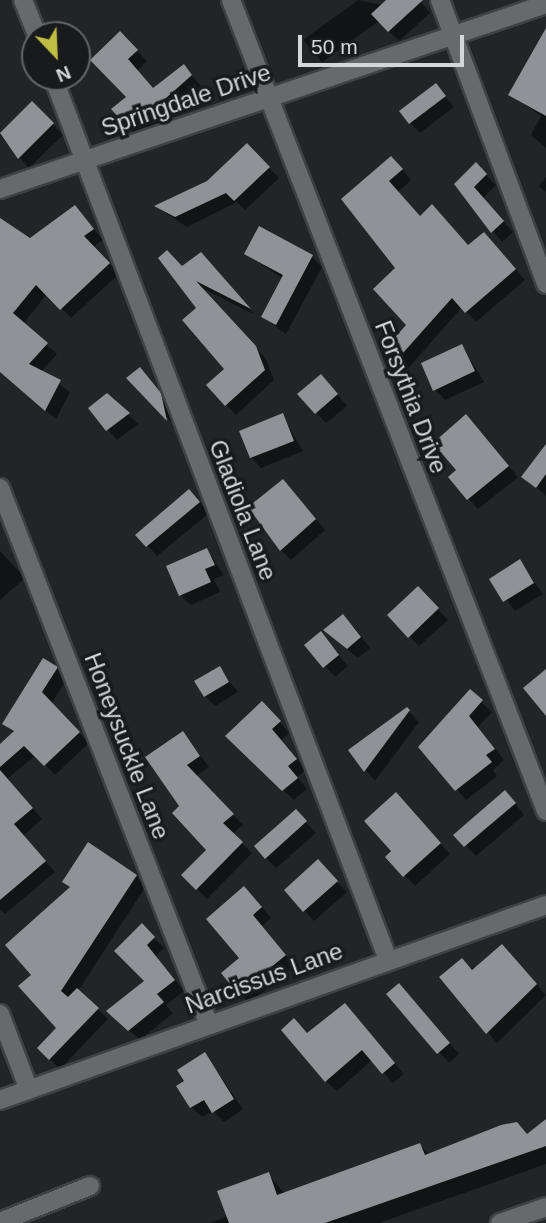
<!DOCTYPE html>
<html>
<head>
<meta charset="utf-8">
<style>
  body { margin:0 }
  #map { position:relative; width:546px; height:1223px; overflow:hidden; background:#222427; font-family:Helvetica,sans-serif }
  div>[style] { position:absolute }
  .shadow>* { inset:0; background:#0007 }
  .building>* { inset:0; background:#8f9296 }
  .roads { filter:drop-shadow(2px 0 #404144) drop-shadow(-2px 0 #404144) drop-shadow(0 2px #404144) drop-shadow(0 -2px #404144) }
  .street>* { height:18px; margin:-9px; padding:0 9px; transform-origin:9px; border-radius:9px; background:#67696d }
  span { translate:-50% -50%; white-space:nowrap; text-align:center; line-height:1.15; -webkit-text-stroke:7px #181a1d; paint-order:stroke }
  .street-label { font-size:24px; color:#d5d6d8 }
  .north { position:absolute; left:21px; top:21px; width:70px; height:70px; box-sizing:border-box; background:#181a1d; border:2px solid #646568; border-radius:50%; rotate:157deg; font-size:19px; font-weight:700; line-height:28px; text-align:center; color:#d5d6d8 }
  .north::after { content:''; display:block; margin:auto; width:24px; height:32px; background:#bfbe42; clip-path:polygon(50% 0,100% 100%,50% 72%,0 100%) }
  .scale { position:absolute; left:298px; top:35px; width:166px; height:32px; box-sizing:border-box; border:4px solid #d5d6d8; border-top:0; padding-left:9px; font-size:21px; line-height:24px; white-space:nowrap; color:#d5d6d8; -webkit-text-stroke:5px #181a1d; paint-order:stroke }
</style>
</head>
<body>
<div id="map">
  <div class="shadow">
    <div style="clip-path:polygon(358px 0,387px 6px,385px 0,419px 0,430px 13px,399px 41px,379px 21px,322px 62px,303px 40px)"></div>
    <div style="clip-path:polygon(120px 33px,147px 61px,137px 71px,153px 90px,184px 67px,201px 86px,141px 139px,131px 129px)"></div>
    <div style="clip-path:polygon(546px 33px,546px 148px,531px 135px,541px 116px,511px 95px)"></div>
    <div style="clip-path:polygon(435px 85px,454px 107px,420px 133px,410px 123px)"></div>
    <div style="clip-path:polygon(32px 104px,63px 135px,29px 168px,0 135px)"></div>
    <div style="clip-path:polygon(247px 145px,279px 178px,245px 210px,237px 202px,187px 227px,157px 207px,208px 183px)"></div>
    <div style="clip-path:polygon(476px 165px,496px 185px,483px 198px,513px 232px,502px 242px,456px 184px)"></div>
    <div style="clip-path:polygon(401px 168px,411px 180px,398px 192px,421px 218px,468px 247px,494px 244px,525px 280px,476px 322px,462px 307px,405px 372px,394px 362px,408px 324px,397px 268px,343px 199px)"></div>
    <div style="clip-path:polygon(546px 177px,546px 192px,539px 186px)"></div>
    <div style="clip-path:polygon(75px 207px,103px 240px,93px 247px,119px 274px,71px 318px,47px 294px,23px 324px,57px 354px,41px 372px,70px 392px,56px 419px,13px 383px,0 348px,0 233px,30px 240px)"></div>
    <div style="clip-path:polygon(246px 254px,312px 257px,322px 267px,286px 334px,263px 317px,283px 279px)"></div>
    <div style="clip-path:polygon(212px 264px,255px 315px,200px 287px,266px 359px,274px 380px,236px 415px,208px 386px,227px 369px,182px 268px)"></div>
    <div style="clip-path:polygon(462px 346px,484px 382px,445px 400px,435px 390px)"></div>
    <div style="clip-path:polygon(140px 369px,170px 405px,175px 426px,129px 378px)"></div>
    <div style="clip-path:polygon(331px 386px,347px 406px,326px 423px,299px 394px)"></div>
    <div style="clip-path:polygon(90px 409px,128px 414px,138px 424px,117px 440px)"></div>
    <div style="clip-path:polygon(282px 415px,303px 451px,261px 468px,251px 457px)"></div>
    <div style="clip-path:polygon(466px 416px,518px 477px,478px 509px,468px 498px)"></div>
    <div style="clip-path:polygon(546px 447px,546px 496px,524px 476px)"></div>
    <div style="clip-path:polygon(293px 492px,325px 530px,291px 560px,281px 550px)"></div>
    <div style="clip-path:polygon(199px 501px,209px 513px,157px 556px,138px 535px)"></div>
    <div style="clip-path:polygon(207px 550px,224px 575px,214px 579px,220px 592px,191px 605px,180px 595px)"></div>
    <div style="clip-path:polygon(0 551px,25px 578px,0 600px)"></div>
    <div style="clip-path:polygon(519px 561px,543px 594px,515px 611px,491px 579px)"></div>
    <div style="clip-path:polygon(418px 589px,448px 620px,419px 646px,389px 616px)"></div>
    <div style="clip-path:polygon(353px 626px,370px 648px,358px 658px,325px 631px)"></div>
    <div style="clip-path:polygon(321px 634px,348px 666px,335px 677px,307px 646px)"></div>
    <div style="clip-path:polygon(219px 668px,238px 692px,215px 706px,205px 696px)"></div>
    <div style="clip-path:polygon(57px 669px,67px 679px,51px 704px,89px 743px,55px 775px,36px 755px,7px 779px,42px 819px,23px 836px,55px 872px,5px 914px,0 909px,0 746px,14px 733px,5px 724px)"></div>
    <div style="clip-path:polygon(481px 702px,492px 712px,478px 727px,504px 760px,493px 770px,497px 776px,466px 800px,420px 747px)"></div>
    <div style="clip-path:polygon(407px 709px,419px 722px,375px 781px,350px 751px)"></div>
    <div style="clip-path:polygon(272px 713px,289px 733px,281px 740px,306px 770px,297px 777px,307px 789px,294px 800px,227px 736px)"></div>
    <div style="clip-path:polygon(183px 733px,209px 767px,196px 776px,243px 825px,232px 834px,252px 853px,207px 899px,184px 875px,209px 850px,181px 807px)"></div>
    <div style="clip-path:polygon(515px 803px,524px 815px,476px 856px,456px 835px)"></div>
    <div style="clip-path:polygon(406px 805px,450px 854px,415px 886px,387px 857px)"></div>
    <div style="clip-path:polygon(296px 812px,316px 833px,276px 868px,266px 858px)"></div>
    <div style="clip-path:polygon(328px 872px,347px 892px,314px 921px,286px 890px)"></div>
    <div style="clip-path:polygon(136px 876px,146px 886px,78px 991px,108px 1019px,60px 1069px,39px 1048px,59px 1028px,33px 975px,72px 888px)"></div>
    <div style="clip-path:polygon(254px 898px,271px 918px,262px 926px,295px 966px,249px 1003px,223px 974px,241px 958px)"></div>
    <div style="clip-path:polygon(142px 926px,164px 948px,156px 956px,184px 991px,166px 1005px,173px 1013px,140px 1040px,119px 1021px,146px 981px)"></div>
    <div style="clip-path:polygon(512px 956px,546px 995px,497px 1043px,442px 977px)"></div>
    <div style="clip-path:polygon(388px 994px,409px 995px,459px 1054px,449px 1063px)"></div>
    <div style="clip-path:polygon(345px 1005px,404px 1074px,393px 1083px,372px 1060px,337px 1091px,326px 1081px,308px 1035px)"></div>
    <div style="clip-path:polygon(205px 1054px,243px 1109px,224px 1122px,213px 1111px,202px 1117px,191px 1107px,186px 1081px)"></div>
    <div style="clip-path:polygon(546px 1121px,546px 1164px,379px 1223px,210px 1223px,228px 1216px,268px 1174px,285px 1194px,420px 1145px,430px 1155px,528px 1136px)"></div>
  </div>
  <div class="building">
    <div style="clip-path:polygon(386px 0,423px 0,388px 32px,371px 14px)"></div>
    <div style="clip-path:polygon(546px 28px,546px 116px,508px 95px)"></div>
    <div style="clip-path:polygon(120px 31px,138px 50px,128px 59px,153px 88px,184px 64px,192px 75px,130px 130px,111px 109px,126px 97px,90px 60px)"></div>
    <div style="clip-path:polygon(436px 83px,446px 96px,409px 124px,399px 111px)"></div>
    <div style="clip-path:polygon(32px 101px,54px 123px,18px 159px,0 133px)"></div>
    <div style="clip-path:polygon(247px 143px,270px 167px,234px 201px,226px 193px,175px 217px,154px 206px,207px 181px)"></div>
    <div style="clip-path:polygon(391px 156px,403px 169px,389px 181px,420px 216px,432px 204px,468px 245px,484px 232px,516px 269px,465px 313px,452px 298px,394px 363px,382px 352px,406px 325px,373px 289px,395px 268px,341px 199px)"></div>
    <div style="clip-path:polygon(476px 162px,487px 174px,474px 187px,504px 221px,491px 233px,454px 184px)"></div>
    <div style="clip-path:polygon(75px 205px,94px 229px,84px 236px,110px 263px,60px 310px,36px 285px,13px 313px,48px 343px,29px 364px,61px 380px,45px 411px,0 372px,0 218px,30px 238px)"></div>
    <div style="clip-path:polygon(259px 226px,313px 255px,276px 325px,261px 317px,283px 275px,244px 254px)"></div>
    <div style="clip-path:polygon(167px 250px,182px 266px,201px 252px,251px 309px,196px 281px,256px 346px,265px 370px,225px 406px,206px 385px,224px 369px,182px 320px,196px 308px,158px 258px)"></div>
    <div style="clip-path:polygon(462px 344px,475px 371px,433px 391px,421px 363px)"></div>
    <div style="clip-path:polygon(140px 367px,161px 393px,167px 421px,126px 378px)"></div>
    <div style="clip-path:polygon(321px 374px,338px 394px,315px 414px,297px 394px)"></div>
    <div style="clip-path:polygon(107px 393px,130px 413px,106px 431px,88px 408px)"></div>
    <div style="clip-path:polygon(283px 413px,294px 441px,250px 458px,239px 431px)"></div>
    <div style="clip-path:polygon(466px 414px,509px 466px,467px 500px,448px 477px,456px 470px,433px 443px)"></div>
    <div style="clip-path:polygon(546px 444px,546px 474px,536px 488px,521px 477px)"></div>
    <div style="clip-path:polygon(283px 479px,316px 519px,280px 551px,248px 507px)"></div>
    <div style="clip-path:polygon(189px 489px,200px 502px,146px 547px,135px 535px)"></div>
    <div style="clip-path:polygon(207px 548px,215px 565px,205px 569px,211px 582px,179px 596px,166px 566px)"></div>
    <div style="clip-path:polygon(520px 559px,534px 583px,503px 602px,489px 579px)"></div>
    <div style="clip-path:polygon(418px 586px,439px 608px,408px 638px,387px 615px)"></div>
    <div style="clip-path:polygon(343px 614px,361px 637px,347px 649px,323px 630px)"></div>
    <div style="clip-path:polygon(321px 631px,339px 655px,323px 668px,304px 645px)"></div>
    <div style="clip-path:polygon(43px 658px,58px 667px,42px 692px,80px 732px,44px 766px,24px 746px,0 767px,0 744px,14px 731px,2px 724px)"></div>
    <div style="clip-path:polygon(220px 666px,229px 682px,204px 697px,194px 681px)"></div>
    <div style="clip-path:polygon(546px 669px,546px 716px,523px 688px)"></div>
    <div style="clip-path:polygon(470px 689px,483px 700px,469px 716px,495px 749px,486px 755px,492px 762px,455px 791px,418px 747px)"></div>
    <div style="clip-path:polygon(262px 701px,281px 721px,272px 729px,297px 759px,288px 766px,298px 778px,282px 791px,225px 736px)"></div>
    <div style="clip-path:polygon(407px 707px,410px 710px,364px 772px,348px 750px)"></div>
    <div style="clip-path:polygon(183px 731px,200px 756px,187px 765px,234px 814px,223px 823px,243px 842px,196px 890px,181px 875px,206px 850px,172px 813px,179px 806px,145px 757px)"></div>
    <div style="clip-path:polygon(0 770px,33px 808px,14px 824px,46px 861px,0 900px)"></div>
    <div style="clip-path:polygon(505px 790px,516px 803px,464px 847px,453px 835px)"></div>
    <div style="clip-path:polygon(396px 792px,441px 843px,403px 877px,385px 857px,391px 851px,364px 821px)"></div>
    <div style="clip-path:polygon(296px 809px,307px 821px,265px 859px,254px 846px)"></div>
    <div style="clip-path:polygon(88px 842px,137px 875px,61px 991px,68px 997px,77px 988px,99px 1008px,49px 1060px,37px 1048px,56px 1028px,18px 986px,31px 975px,5px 945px,70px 887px,62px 882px)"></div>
    <div style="clip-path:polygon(318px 859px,338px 881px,303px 912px,284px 890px)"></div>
    <div style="clip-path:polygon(244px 886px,262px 907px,253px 915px,286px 955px,238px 994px,221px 973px,239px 958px,206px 919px)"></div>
    <div style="clip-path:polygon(142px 923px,155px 937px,147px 945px,175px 980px,157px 994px,164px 1002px,128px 1031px,106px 1011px,144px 981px,114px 951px)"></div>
    <div style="clip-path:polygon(502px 944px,537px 984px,486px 1034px,439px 977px,462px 958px,472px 970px)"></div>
    <div style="clip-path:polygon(399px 983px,450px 1043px,437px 1054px,386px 994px)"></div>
    <div style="clip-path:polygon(345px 1003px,395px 1063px,382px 1074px,362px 1050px,325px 1082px,281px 1030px,294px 1018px,307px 1033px)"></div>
    <div style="clip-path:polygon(205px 1052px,234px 1099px,212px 1113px,204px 1100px,190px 1108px,176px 1086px,184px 1081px,177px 1070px)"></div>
    <div style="clip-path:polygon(546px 1119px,546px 1146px,325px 1223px,229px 1223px,217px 1191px,269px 1172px,277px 1195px,420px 1143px,425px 1155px,501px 1125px,517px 1122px,527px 1134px)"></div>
  </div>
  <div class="roads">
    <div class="street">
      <div style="left:23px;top:0;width:38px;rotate:68deg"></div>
      <div style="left:231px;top:0;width:870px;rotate:68.77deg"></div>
      <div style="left:440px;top:0;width:303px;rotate:69.5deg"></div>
      <div style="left:53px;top:77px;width:944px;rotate:69.22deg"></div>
      <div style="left:0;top:189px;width:576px;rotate:-18.72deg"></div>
      <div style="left:0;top:488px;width:573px;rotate:68.72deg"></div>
      <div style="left:0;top:1014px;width:81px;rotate:69.1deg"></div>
      <div style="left:0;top:1100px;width:580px;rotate:-19.65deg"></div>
      <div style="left:0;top:1222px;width:97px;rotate:-21.8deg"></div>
      <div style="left:500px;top:1223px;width:49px;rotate:-19.2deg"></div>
    </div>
  </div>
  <div class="street-label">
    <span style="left:186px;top:100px;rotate:-19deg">Springdale Drive</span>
    <span style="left:411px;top:397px;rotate:69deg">Forsythia Drive</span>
    <span style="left:243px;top:510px;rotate:69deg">Gladiola Lane</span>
    <span style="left:127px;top:746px;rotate:69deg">Honeysuckle Lane</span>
    <span style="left:264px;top:978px;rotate:-20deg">Narcissus Lane</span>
  </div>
  <div class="north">N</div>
  <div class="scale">50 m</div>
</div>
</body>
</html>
